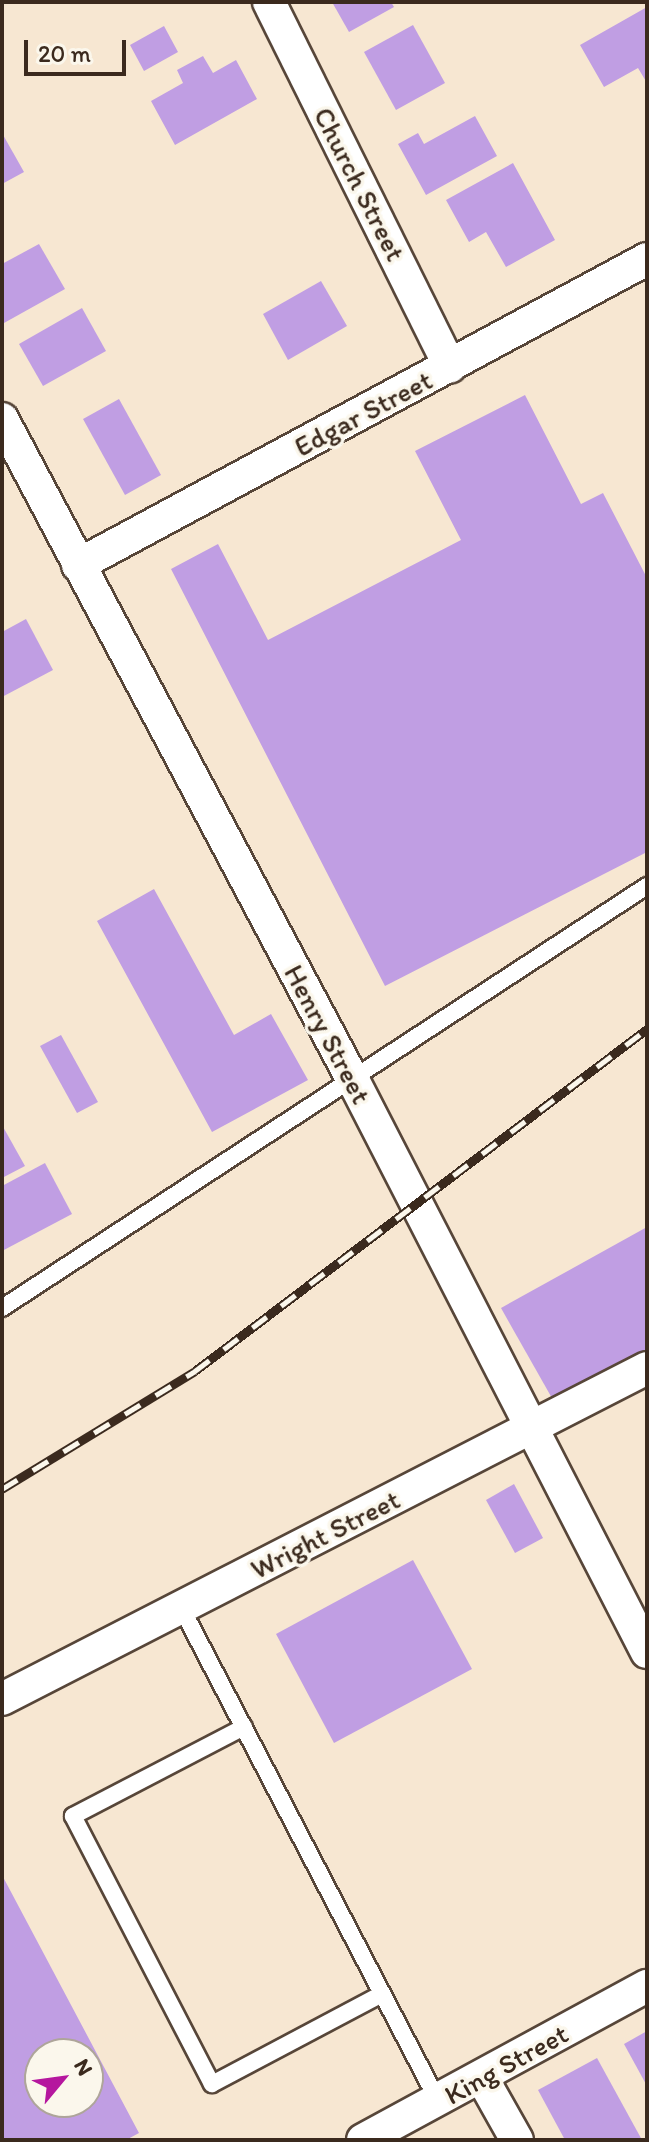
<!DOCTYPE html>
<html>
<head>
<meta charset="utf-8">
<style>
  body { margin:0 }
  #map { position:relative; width:649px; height:2142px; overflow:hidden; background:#f7e7d2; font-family:Itim,sans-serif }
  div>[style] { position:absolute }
  .building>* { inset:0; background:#c09ee3 }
  .roads { filter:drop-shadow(2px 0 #574639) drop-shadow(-2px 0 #574639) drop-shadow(0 2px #574639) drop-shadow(0 -2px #574639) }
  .lane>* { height:16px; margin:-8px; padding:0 8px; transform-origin:8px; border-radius:8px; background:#fff }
  .street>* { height:32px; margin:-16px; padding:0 16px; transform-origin:16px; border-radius:16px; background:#fff }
  .rail>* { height:9px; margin-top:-4.5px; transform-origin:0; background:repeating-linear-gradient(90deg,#fbf7ec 0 18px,#3b2a1e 0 36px); box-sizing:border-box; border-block:2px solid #3b2a1e }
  span { translate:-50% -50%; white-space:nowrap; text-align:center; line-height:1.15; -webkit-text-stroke:7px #fbf7ec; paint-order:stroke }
  .street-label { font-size:28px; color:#3b2a1e }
  .frame { position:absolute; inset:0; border:4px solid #3b2a1e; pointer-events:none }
  .north { position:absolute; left:24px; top:2038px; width:80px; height:80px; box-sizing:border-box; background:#fbf7ec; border:2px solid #aea59a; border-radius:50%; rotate:61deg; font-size:22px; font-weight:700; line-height:32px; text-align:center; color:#3b2a1e }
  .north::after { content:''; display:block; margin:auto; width:28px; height:36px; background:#b5179e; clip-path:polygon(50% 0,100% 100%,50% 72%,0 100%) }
  .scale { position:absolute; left:24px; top:40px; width:102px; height:36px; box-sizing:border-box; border:4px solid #3b2a1e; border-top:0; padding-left:10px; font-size:24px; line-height:28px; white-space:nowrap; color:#3b2a1e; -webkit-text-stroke:6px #fbf7ec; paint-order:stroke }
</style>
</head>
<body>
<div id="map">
  <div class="building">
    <div style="clip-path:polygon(332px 2px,391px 2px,394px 7px,349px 32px)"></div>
    <div style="clip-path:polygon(647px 7px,647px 83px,638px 68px,604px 87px,580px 45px)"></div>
    <div style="clip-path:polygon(413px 25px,445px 83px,396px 110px,364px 52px)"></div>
    <div style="clip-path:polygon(164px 26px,178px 52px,144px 71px,130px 45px)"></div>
    <div style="clip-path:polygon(203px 56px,213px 73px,236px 60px,257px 99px,175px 145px,151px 101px,183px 83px,177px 70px)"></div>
    <div style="clip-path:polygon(475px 116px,497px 156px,426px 195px,398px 144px,418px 133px,424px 144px)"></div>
    <div style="clip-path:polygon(2px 133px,24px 172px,2px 184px)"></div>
    <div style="clip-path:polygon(513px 163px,555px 240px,506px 267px,486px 232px,469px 242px,446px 200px)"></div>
    <div style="clip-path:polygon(39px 244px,65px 289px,4px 323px,2px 264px)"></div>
    <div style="clip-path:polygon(321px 281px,347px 326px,288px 360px,263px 314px)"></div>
    <div style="clip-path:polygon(82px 308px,106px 351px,43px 386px,19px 344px)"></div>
    <div style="clip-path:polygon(525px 395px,581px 504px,603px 493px,647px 578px,647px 852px,385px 986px,171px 569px,218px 544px,268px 640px,461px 540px,415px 451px)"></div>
    <div style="clip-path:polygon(119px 399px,161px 475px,125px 495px,83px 419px)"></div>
    <div style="clip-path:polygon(26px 619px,53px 670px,2px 697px,2px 632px)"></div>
    <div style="clip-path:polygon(154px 889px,234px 1035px,271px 1014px,308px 1080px,212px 1132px,97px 921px)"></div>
    <div style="clip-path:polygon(61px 1035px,98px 1102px,77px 1113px,40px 1046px)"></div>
    <div style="clip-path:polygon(2px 1125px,25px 1166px,2px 1178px)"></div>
    <div style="clip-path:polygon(45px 1163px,72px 1214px,2px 1251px,2px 1186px)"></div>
    <div style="clip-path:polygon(647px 1227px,647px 1356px,557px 1407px,501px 1308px)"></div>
    <div style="clip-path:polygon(514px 1484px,543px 1538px,515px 1553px,486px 1500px)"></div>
    <div style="clip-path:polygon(413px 1560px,472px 1669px,334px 1743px,276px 1634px)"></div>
    <div style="clip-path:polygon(evenodd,2px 1875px,139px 2133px,126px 2140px,2px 2140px,2px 1875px,40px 2054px,88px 2054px,88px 2102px,40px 2102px,40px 2054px)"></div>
    <div style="clip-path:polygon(647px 2031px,647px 2086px,624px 2044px)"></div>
    <div style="clip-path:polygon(597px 2058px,642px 2140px,565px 2140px,538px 2090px)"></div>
  </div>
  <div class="roads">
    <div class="lane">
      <div style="left:2px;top:1308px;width:771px;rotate:-33.2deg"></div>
      <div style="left:181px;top:1607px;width:557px;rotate:62.51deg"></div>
      <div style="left:244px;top:1727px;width:193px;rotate:152.5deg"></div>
      <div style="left:73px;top:1816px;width:302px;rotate:62.6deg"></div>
      <div style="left:212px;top:2084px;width:192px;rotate:-27.9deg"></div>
    </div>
    <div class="street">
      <div style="left:269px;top:2px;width:407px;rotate:63.6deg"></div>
      <div style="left:2px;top:419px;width:751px;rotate:62.04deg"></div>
      <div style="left:354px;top:1082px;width:641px;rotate:62.8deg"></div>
      <div style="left:78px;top:565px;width:646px;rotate:-28.27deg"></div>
      <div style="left:2px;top:1699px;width:725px;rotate:-27.17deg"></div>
      <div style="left:482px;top:2078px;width:71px;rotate:60.6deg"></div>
      <div style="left:363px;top:2140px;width:323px;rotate:-28.5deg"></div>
    </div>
  </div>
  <div class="rail">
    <div style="left:2px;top:1489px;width:226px;rotate:-31.4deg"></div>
    <div style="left:195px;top:1371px;width:567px;rotate:-37.11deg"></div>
  </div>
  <div class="street-label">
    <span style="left:360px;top:184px;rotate:63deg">Church Street</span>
    <span style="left:363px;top:413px;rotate:-28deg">Edgar Street</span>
    <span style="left:328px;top:1034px;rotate:62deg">Henry Street</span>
    <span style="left:325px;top:1534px;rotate:-27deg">Wright Street</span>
    <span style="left:506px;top:2064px;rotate:-29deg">King Street</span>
  </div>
  <div class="frame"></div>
  <div class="north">N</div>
  <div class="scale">20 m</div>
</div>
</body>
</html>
